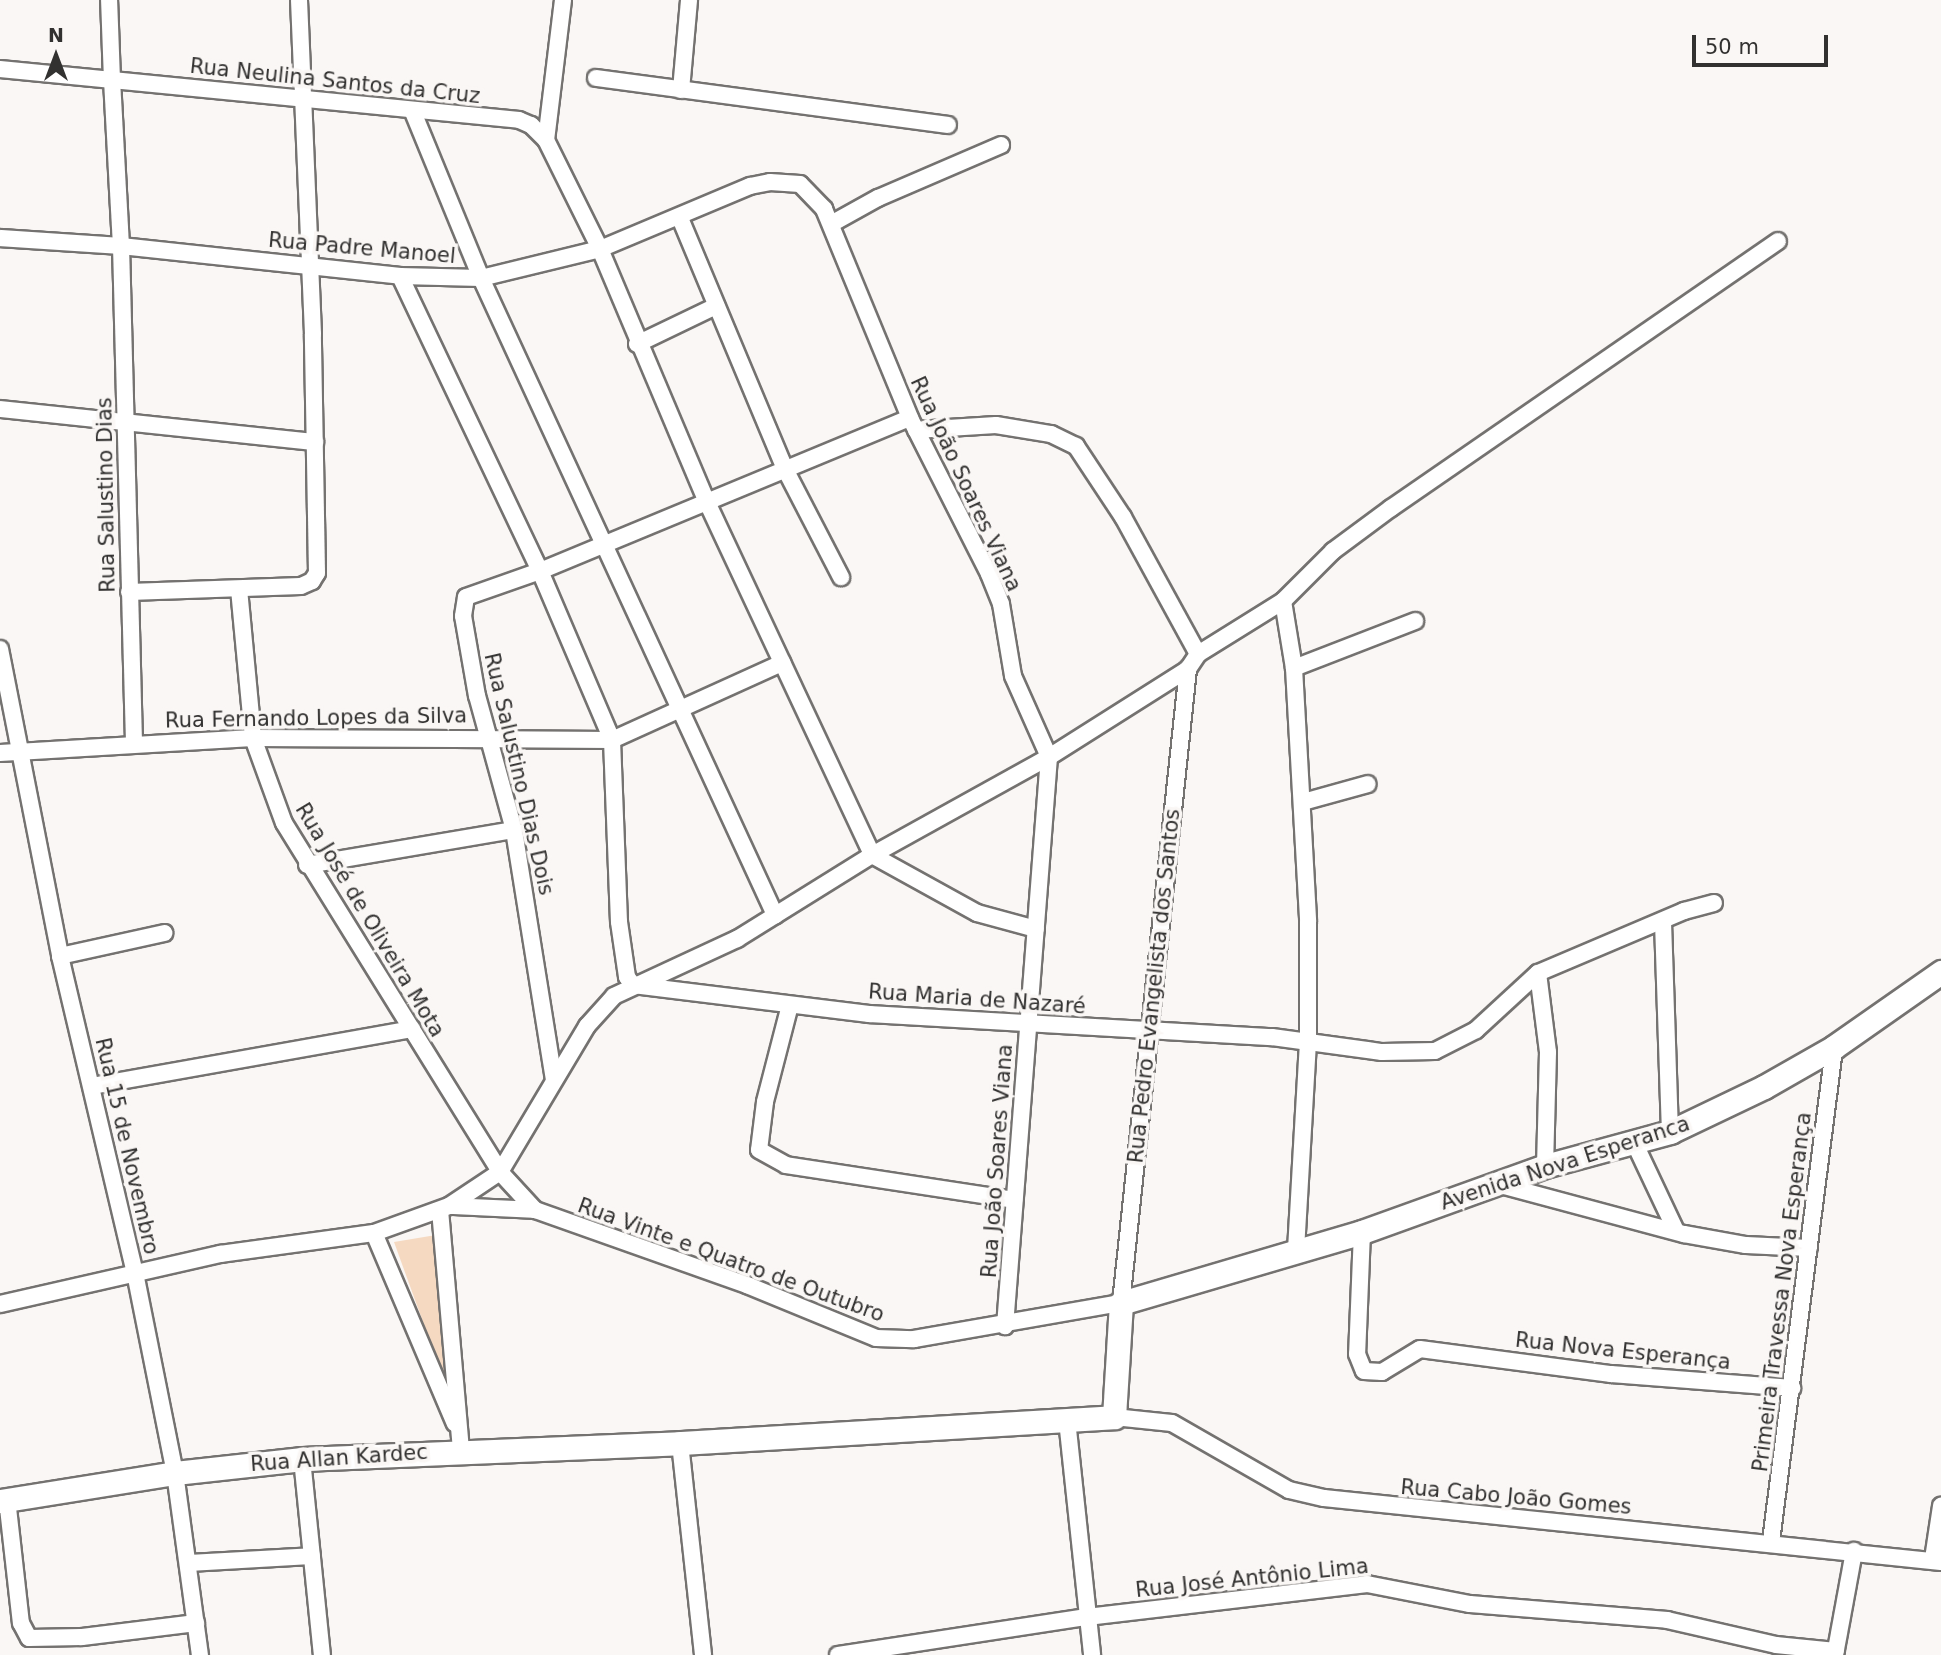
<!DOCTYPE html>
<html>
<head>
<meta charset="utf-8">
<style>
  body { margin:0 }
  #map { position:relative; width:1941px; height:1655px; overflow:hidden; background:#faf7f5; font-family:"DejaVu Sans",sans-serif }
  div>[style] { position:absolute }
  .green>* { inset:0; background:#f5d9c1 }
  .roads { filter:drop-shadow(2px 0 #747270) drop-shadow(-2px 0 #747270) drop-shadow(0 2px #747270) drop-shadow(0 -2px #747270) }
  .street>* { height:16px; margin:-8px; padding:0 8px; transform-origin:8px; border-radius:8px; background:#fff }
  .secondary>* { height:23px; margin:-11.5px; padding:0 11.5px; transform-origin:11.5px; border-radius:11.5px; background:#fff }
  span { translate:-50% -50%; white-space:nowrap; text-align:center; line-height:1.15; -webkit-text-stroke:7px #faf7f5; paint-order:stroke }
  .street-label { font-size:21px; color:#323130 }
  .north { position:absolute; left:21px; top:21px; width:70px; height:70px; -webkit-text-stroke:5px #faf7f5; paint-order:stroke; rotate:0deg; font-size:19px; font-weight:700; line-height:28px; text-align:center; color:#323130 }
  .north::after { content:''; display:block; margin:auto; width:24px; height:32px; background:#323130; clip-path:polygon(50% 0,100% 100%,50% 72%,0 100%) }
  .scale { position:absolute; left:1692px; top:35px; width:136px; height:32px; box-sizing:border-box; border:4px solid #323130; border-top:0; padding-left:9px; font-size:21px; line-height:24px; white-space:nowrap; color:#323130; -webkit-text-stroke:5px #faf7f5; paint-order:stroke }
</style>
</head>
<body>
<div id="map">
  <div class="green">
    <div style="clip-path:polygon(436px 1235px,447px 1388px,394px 1242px)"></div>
  </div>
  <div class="roads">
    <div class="street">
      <div style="left:563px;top:0;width:141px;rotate:96.9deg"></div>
      <div style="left:546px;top:140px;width:122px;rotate:63.6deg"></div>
      <div style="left:600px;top:249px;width:272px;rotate:67.1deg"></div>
      <div style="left:706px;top:500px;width:392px;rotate:64.9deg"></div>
      <div style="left:872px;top:855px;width:120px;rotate:28.9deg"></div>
      <div style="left:977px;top:913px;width:61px;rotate:15.2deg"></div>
      <div style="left:0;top:69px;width:113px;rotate:5.6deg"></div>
      <div style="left:112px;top:80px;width:80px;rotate:-92.1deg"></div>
      <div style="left:596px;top:78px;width:355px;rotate:7.6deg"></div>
      <div style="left:681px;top:90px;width:90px;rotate:-84.9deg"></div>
      <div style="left:413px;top:112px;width:179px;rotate:67.7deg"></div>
      <div style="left:481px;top:278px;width:702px;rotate:65.22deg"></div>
      <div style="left:680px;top:218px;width:272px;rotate:67.3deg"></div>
      <div style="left:785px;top:469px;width:122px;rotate:62.6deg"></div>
      <div style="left:831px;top:224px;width:54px;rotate:-29deg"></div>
      <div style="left:878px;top:198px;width:134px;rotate:-23.3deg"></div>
      <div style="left:0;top:238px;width:121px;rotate:3.8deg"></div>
      <div style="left:121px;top:246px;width:166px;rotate:-93.1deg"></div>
      <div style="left:112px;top:80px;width:409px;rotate:5.6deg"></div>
      <div style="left:519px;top:120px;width:13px;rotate:23deg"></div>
      <div style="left:531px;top:125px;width:21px;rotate:45deg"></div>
      <div style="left:400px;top:276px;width:327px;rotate:64.6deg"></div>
      <div style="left:540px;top:571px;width:184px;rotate:66.9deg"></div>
      <div style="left:612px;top:740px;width:182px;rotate:87.8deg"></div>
      <div style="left:619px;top:922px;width:56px;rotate:81.7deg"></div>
      <div style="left:627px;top:977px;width:10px;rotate:53deg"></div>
      <div style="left:633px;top:985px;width:238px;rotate:7deg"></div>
      <div style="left:869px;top:1014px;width:404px;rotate:3.3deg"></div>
      <div style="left:1272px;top:1037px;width:111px;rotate:7.8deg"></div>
      <div style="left:1382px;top:1052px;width:53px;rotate:-1.1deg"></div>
      <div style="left:1435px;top:1051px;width:46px;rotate:-27.1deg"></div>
      <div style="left:1476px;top:1030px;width:84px;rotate:-42.6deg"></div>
      <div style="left:1538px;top:973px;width:159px;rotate:-23deg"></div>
      <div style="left:1684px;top:911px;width:31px;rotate:-15deg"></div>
      <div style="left:637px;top:344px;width:88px;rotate:-25.7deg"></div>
      <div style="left:0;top:409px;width:317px;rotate:6deg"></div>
      <div style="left:916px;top:430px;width:80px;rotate:-3.6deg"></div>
      <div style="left:996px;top:425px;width:56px;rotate:9.3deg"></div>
      <div style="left:1051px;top:434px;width:28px;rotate:26deg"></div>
      <div style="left:1076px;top:446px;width:85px;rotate:56.5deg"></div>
      <div style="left:1123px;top:517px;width:156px;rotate:61.3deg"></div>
      <div style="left:239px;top:589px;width:150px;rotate:84.6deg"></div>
      <div style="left:253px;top:738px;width:90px;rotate:70deg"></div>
      <div style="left:284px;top:823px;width:410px;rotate:58.2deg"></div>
      <div style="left:500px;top:1172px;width:170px;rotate:-59.2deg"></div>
      <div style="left:587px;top:1026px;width:40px;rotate:-48deg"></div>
      <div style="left:614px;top:996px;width:136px;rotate:-24.9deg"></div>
      <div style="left:737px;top:939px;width:159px;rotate:-31.9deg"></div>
      <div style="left:872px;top:855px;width:202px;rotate:-29deg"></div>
      <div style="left:1049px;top:757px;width:165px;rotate:-32.3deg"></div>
      <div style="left:1188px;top:669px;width:18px;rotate:-56deg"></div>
      <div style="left:1198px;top:654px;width:100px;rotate:-31.9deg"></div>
      <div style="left:1283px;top:601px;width:71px;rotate:-45deg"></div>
      <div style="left:1333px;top:551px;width:72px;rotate:-36.6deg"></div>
      <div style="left:1391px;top:508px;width:470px;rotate:-34.6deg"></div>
      <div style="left:129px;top:592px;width:172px;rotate:-2deg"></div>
      <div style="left:301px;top:586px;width:12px;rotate:-24deg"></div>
      <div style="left:312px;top:581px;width:9px;rotate:-58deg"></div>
      <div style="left:317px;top:573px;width:239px;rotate:-91deg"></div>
      <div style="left:313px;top:334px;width:334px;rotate:-92.4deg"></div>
      <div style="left:1283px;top:601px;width:68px;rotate:80.7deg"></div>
      <div style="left:1294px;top:668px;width:254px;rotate:86.8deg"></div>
      <div style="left:1308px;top:922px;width:120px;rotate:90deg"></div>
      <div style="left:1308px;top:1042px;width:210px;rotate:93.3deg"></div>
      <div style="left:0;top:649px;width:313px;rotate:78.9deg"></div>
      <div style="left:60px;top:956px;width:326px;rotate:76.7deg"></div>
      <div style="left:135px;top:1273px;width:204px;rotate:78.7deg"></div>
      <div style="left:175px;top:1473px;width:184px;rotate:82.2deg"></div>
      <div style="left:1294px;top:668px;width:130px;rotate:-21.2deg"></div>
      <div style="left:134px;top:742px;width:496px;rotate:-91.5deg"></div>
      <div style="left:121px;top:246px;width:281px;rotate:6.1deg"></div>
      <div style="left:400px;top:276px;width:81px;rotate:1.4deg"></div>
      <div style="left:481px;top:278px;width:122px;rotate:-13.7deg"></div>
      <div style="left:600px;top:249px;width:163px;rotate:-22.8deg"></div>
      <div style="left:750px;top:186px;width:20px;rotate:-11deg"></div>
      <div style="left:770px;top:182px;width:30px;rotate:4deg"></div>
      <div style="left:800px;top:184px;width:35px;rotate:46deg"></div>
      <div style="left:824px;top:209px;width:226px;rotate:67.6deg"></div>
      <div style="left:910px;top:418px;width:175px;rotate:63.1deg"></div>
      <div style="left:989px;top:574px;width:32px;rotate:68deg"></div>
      <div style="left:1001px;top:604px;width:73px;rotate:80.5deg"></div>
      <div style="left:1013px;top:676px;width:89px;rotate:66deg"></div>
      <div style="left:1049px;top:757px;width:571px;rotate:94.42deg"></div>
      <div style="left:0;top:753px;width:253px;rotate:-3.4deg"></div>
      <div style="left:253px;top:738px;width:359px;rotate:0.3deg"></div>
      <div style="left:612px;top:740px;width:187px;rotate:-24.4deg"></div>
      <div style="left:1303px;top:802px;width:67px;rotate:-15.5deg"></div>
      <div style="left:307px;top:865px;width:210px;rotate:-9.6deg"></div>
      <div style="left:1663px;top:922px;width:210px;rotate:88.1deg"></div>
      <div style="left:60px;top:956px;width:107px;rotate:-12.4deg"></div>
      <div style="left:1538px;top:973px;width:80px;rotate:82.8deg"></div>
      <div style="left:1548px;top:1052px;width:114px;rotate:91.5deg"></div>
      <div style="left:790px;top:1005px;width:100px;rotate:104.5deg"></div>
      <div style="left:765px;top:1102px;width:48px;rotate:97.1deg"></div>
      <div style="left:759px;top:1150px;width:31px;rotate:29deg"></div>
      <div style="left:786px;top:1165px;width:231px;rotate:8.7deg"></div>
      <div style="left:554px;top:1080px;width:253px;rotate:-99.1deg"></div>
      <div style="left:514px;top:830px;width:139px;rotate:-105.4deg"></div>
      <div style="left:477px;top:696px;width:81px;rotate:-99.9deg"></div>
      <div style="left:463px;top:616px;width:19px;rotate:-81deg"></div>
      <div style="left:466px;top:597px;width:78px;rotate:-19.4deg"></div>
      <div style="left:540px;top:571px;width:400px;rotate:-22.5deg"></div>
      <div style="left:92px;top:1086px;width:325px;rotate:-10.1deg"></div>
      <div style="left:1634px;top:1142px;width:98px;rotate:64.7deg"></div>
      <div style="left:1497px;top:1184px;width:194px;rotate:15deg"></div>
      <div style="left:1684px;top:1234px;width:63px;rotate:10.1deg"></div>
      <div style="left:1746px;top:1245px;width:63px;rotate:2.7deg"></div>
      <div style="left:451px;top:1206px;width:84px;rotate:2.7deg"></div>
      <div style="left:440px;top:1210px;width:242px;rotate:85deg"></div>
      <div style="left:1362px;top:1232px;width:122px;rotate:92.3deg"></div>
      <div style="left:1357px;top:1354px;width:18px;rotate:68deg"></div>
      <div style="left:1364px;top:1371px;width:18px;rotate:3deg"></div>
      <div style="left:1382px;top:1372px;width:44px;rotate:-31.2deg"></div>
      <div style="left:1420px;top:1349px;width:193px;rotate:7.5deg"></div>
      <div style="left:1611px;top:1374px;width:182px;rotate:4.4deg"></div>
      <div style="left:374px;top:1233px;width:207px;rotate:67deg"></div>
      <div style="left:0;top:1304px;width:226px;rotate:-12.8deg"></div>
      <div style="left:220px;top:1254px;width:155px;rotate:-7.8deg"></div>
      <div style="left:374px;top:1233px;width:80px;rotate:-19.8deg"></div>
      <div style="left:449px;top:1206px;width:61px;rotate:-33.7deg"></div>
      <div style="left:500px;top:1172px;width:52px;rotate:47.4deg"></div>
      <div style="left:535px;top:1210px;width:225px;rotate:19.5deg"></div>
      <div style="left:747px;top:1285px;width:139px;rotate:22.3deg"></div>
      <div style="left:876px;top:1338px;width:38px;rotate:2deg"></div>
      <div style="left:914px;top:1339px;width:210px;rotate:-9.9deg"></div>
      <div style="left:1121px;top:1303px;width:638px;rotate:-83.97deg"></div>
      <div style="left:1114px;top:1417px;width:58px;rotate:5.9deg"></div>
      <div style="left:1172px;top:1423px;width:135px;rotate:29.8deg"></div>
      <div style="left:1289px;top:1490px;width:36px;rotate:13deg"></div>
      <div style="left:1324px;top:1498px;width:620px;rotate:5.92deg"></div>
      <div style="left:1067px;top:1420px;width:236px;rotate:83.9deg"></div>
      <div style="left:680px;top:1443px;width:213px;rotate:83.8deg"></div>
      <div style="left:302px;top:1459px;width:197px;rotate:84.2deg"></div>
      <div style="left:7px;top:1499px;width:125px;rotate:83.6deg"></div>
      <div style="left:21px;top:1623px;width:17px;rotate:62deg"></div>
      <div style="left:29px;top:1638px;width:53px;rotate:-1.1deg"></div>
      <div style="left:82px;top:1637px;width:115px;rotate:-7deg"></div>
      <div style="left:1771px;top:1541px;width:498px;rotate:-82.7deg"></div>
      <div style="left:1933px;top:1559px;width:54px;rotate:-81.4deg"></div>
      <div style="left:188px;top:1563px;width:124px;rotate:-3.2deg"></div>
      <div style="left:838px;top:1655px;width:252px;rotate:-8.7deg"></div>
      <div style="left:1087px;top:1617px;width:282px;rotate:-6.7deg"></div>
      <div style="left:1367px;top:1584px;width:105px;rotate:11deg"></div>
      <div style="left:1470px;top:1604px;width:198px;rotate:4.6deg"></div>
      <div style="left:1667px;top:1620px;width:112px;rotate:12.9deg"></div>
      <div style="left:1776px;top:1645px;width:60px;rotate:5.7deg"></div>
      <div style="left:1835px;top:1655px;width:106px;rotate:-79.6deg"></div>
    </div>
    <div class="secondary">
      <div style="left:0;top:1501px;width:177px;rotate:-9.1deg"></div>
      <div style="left:175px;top:1473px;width:128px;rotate:-6.3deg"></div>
      <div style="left:302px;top:1459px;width:378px;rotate:-2.4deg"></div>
      <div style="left:680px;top:1443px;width:435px;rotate:-3.4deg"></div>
      <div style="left:1114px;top:1417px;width:114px;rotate:-86.5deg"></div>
      <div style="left:1121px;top:1303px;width:251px;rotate:-16.4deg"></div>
      <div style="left:1362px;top:1232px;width:195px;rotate:-19.8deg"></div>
      <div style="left:1545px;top:1166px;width:130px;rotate:-15.2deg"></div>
      <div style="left:1670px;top:1132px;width:104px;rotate:-25.6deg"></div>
      <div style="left:1764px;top:1087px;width:81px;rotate:-29.7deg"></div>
      <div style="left:1834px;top:1047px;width:131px;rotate:-35deg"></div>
    </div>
  </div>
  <div class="street-label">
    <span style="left:335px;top:81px;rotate:6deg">Rua Neulina Santos da Cruz</span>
    <span style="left:362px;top:248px;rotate:5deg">Rua Padre Manoel</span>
    <span style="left:966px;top:484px;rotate:65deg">Rua João Soares Viana</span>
    <span style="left:106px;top:495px;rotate:-91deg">Rua Salustino Dias</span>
    <span style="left:316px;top:718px;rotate:-1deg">Rua Fernando Lopes da Silva</span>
    <span style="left:519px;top:774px;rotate:77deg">Rua Salustino Dias Dois</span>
    <span style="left:370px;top:920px;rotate:59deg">Rua José de Oliveira Mota</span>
    <span style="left:1154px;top:986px;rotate:-84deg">Rua Pedro Evangelista dos Santos</span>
    <span style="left:977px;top:999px;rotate:4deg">Rua Maria de Nazaré</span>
    <span style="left:127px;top:1146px;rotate:77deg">Rua 15 de Novembro</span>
    <span style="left:997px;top:1161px;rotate:-86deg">Rua João Soares Viana</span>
    <span style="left:1565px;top:1163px;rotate:-18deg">Avenida Nova Esperanca</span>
    <span style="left:731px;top:1260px;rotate:20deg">Rua Vinte e Quatro de Outubro</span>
    <span style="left:1782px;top:1292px;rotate:-83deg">Primeira Travessa Nova Esperança</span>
    <span style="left:1623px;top:1351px;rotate:6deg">Rua Nova Esperança</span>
    <span style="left:339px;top:1458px;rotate:-4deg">Rua Allan Kardec</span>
    <span style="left:1516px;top:1497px;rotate:5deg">Rua Cabo João Gomes</span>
    <span style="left:1252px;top:1578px;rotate:-6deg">Rua José Antônio Lima</span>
  </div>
  <div class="north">N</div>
  <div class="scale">50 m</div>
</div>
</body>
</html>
